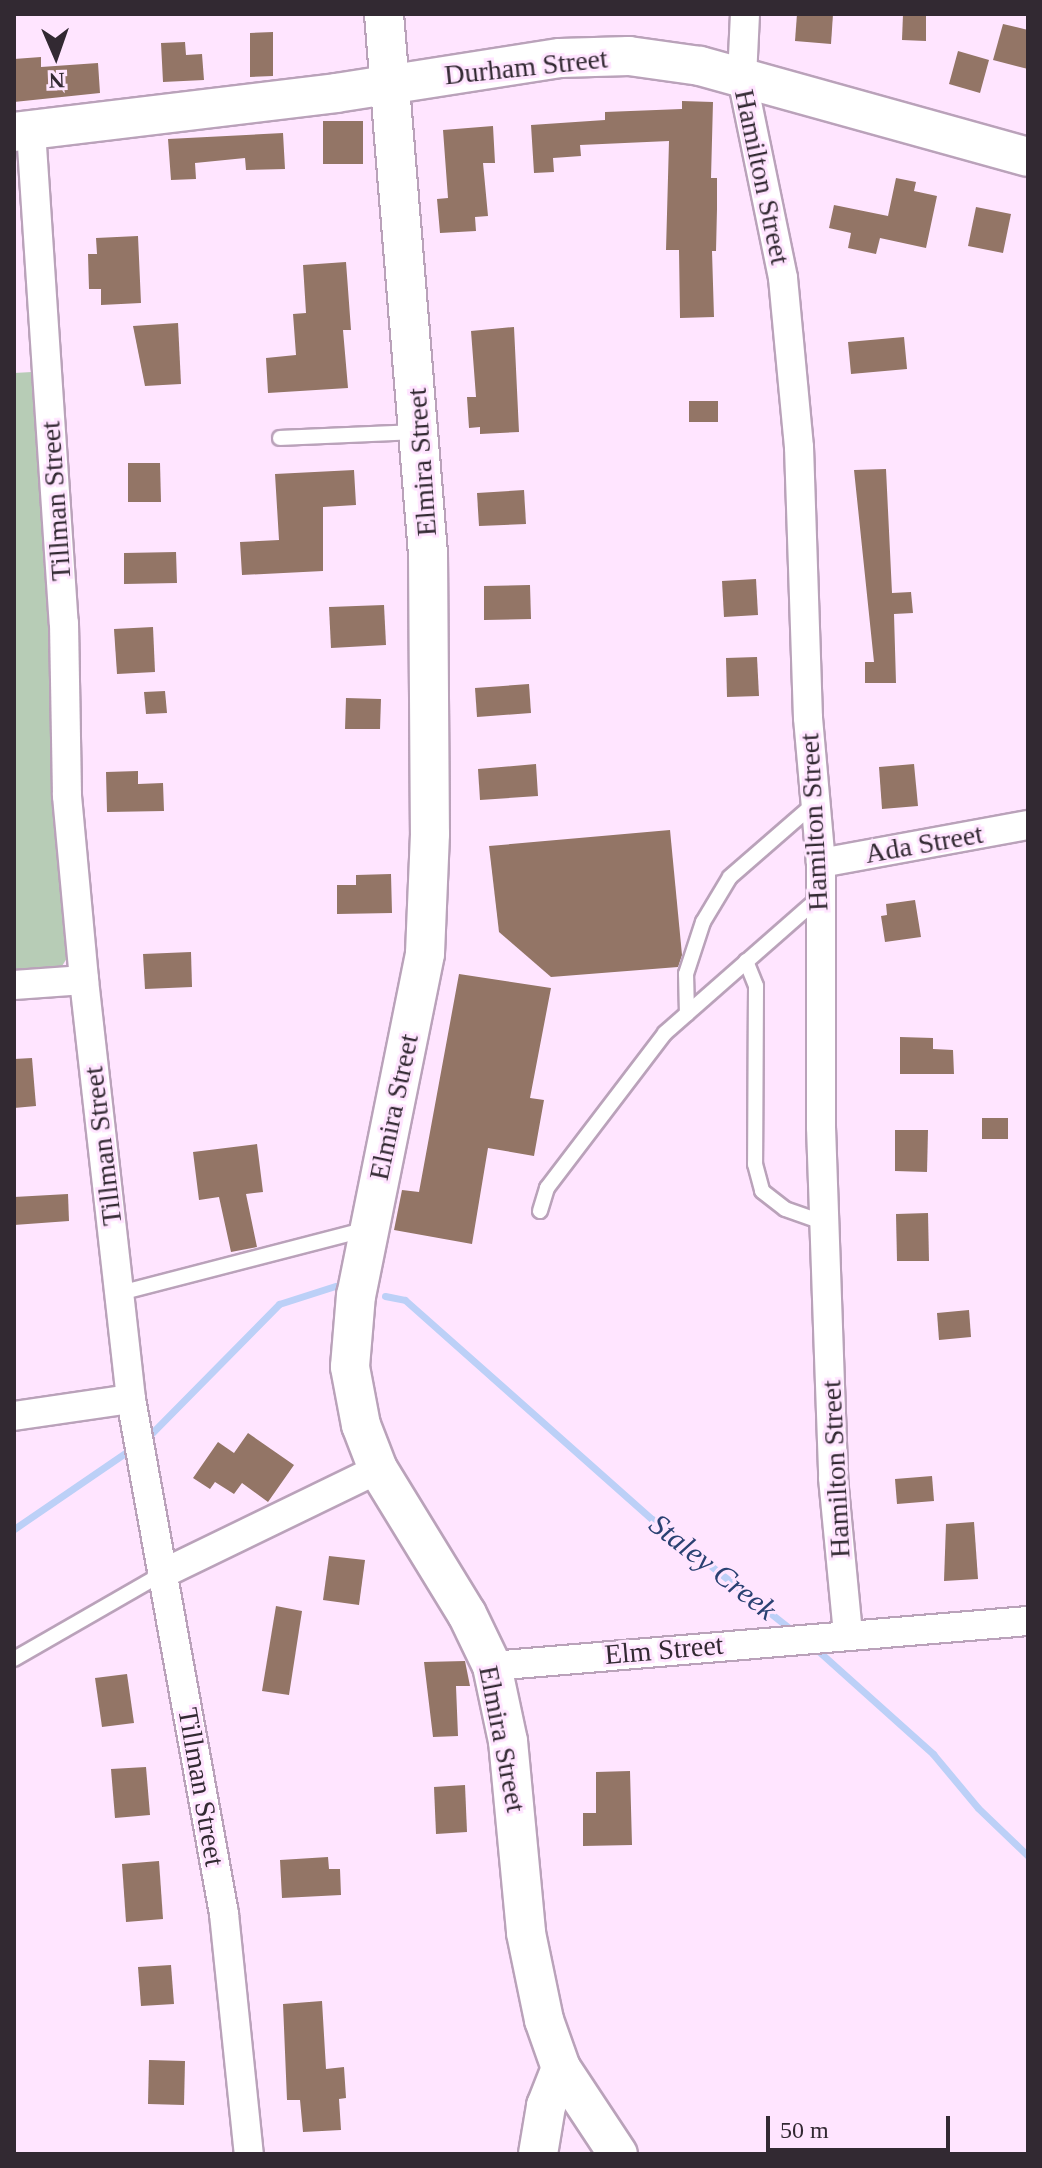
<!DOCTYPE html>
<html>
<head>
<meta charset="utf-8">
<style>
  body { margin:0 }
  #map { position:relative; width:1042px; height:2168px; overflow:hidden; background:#ffe5ff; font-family:Georgia,serif }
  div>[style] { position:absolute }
  .green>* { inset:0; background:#b7ccb6 }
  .stream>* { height:7px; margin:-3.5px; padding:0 3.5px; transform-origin:3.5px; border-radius:3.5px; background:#bcd0f7 }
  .building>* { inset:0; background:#937566 }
  .roads { filter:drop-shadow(2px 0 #baa2ba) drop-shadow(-2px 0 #baa2ba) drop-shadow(0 2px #baa2ba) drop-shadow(0 -2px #baa2ba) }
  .lane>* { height:14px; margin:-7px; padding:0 7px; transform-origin:7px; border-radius:7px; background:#fff }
  .street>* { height:28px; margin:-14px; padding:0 14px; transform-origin:14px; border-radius:14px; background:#fff }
  .secondary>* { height:38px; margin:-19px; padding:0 19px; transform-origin:19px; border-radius:19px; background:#fff }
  span { translate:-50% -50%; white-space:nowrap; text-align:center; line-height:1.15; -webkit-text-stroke:6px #ffe5ff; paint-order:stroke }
  .street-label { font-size:28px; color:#322932 }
  .water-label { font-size:30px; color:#2a4172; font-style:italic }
  .frame { position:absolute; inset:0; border:16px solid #322932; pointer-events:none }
  .north { position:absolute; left:16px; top:16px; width:80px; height:80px; -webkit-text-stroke:6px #ffe5ff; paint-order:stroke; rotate:178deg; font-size:22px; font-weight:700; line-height:32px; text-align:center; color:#322932 }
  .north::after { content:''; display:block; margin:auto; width:28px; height:36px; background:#322932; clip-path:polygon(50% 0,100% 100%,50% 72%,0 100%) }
  .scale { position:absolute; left:766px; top:2116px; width:184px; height:36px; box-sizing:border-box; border:4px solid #322932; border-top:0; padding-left:10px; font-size:24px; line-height:28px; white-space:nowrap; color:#322932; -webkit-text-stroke:6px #ffe5ff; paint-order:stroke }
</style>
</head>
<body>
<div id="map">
  <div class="green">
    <div style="clip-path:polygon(32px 372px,42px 379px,72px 950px,59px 971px,14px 973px,14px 373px)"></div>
  </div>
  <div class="stream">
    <div style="left:385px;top:1296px;width:20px;rotate:11deg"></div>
    <div style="left:405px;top:1300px;width:330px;rotate:41.6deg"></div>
    <div style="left:652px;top:1519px;width:180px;rotate:38.5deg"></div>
    <div style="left:145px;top:1440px;width:191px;rotate:-45.4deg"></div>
    <div style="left:279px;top:1304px;width:59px;rotate:-17.8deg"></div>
    <div style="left:14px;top:1529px;width:142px;rotate:-34.4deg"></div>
    <div style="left:815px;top:1648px;width:159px;rotate:41.9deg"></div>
    <div style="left:933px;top:1754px;width:70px;rotate:50.2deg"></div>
    <div style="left:978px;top:1808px;width:69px;rotate:43.8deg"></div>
  </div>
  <div class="building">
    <div style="clip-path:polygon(797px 14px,833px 14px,831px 44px,795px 41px)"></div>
    <div style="clip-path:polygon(903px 14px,926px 14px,926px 41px,902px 40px)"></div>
    <div style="clip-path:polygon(1003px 24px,1028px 30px,1028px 69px,993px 60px)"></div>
    <div style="clip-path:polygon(273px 32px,273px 76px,250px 77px,250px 33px)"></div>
    <div style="clip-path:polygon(185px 42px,186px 55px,202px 54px,204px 80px,163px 82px,161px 43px)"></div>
    <div style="clip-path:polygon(958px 51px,989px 60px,980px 93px,949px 84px)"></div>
    <div style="clip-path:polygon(41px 57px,41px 67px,98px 63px,100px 93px,14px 102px,14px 59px)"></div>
    <div style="clip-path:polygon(682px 101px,713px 102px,711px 178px,717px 178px,717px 209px,716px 251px,712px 251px,714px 317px,680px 318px,679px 250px,666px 250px,669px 141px,580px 145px,581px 156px,553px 158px,554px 172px,534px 173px,531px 125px,605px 120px,605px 112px,682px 109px)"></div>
    <div style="clip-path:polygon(323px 121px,363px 121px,363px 164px,323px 164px)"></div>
    <div style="clip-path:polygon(493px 126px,495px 163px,483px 163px,488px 216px,475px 217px,476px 231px,440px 233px,437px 199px,448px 198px,443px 130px)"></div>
    <div style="clip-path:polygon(283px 133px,285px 169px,246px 170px,245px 158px,195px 163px,196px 179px,171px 180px,168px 139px)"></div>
    <div style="clip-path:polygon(896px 178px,916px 182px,914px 191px,937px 196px,926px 248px,880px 238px,876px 254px,848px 248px,851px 233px,829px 228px,834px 205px,888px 216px)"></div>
    <div style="clip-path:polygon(976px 207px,1011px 214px,1003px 253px,968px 246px)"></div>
    <div style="clip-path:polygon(138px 236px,141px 303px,101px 305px,101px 289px,89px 289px,88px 254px,97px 254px,96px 238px)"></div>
    <div style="clip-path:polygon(346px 262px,351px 330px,343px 330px,348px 388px,268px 393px,266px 358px,296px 355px,293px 314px,306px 313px,303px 265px)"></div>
    <div style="clip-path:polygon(178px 323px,181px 384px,145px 386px,133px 326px)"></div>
    <div style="clip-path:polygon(514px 327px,519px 432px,480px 434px,480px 427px,469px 428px,467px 397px,476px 397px,471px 331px)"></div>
    <div style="clip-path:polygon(904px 337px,907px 369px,851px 374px,848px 342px)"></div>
    <div style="clip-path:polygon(689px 401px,718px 401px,718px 422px,689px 422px)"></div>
    <div style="clip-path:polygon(128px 463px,160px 463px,161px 502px,128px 502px)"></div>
    <div style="clip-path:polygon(886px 469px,892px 593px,911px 592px,913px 613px,894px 614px,896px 683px,865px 683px,865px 662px,874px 662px,854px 470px)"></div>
    <div style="clip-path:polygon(354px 470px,356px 505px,323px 507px,323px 571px,242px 575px,240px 542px,279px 540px,275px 474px)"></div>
    <div style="clip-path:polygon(524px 490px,526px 524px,479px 526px,477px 493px)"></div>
    <div style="clip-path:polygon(176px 552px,177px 583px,124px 584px,124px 553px)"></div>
    <div style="clip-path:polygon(756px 579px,758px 615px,724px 617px,722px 581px)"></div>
    <div style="clip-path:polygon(530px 585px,531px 619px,484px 620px,484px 586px)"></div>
    <div style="clip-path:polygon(384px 605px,386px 645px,331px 648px,329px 607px)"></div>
    <div style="clip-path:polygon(153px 627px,155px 672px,117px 674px,114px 629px)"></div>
    <div style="clip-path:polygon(757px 657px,759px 696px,727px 697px,726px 658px)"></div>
    <div style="clip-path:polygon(529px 684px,531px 713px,477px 717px,475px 688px)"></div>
    <div style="clip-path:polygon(165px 691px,167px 713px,146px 714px,144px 692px)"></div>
    <div style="clip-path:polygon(346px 698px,381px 699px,380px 729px,345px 729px)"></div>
    <div style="clip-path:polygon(536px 764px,538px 796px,480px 800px,478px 769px)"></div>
    <div style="clip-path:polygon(914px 764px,918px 806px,882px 809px,879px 767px)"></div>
    <div style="clip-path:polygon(138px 771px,138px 784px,163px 783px,164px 811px,107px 812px,106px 772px)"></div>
    <div style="clip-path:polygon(670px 830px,682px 955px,678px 967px,551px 977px,499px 932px,489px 846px)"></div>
    <div style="clip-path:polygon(391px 874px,392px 913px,337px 914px,337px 885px,356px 885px,356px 875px)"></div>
    <div style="clip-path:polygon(915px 900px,921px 937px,885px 942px,881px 916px,887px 915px,886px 904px)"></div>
    <div style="clip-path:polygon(191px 952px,192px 987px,145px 989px,143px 954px)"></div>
    <div style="clip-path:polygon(459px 974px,551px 988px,530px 1098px,544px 1100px,534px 1156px,488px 1148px,472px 1244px,394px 1230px,402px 1190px,419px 1192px)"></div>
    <div style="clip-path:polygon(900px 1037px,933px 1038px,933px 1049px,953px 1050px,954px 1074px,900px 1074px)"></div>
    <div style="clip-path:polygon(32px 1058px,36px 1106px,14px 1108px,14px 1059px)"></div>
    <div style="clip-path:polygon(982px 1118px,1008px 1118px,1008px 1139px,982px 1139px)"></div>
    <div style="clip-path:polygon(895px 1130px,928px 1130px,927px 1172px,895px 1171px)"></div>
    <div style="clip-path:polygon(257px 1144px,263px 1192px,246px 1194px,257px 1247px,231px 1252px,219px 1197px,199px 1200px,193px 1152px)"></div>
    <div style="clip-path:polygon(68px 1194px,69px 1221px,14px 1225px,14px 1197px)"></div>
    <div style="clip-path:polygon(928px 1213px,929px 1261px,897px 1261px,896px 1214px)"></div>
    <div style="clip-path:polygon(969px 1310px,971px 1337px,939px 1340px,937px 1313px)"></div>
    <div style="clip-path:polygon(248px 1433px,294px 1465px,268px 1502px,242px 1483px,234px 1494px,215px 1482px,210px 1489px,193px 1478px,218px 1442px,234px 1453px)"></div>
    <div style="clip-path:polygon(932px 1476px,934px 1501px,897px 1504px,895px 1479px)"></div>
    <div style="clip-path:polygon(974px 1522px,978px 1579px,944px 1581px,946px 1524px)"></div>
    <div style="clip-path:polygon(329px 1556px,365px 1560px,359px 1605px,323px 1600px)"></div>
    <div style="clip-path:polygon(276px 1606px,302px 1611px,289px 1695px,262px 1691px)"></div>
    <div style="clip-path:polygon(465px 1661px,470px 1686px,456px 1686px,458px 1736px,433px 1737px,424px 1662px)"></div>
    <div style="clip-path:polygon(127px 1674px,134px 1723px,102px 1727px,95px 1678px)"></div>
    <div style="clip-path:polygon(146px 1767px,150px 1815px,115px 1818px,111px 1769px)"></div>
    <div style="clip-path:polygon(630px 1771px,632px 1845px,583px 1846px,583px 1813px,596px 1813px,596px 1772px)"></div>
    <div style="clip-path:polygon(465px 1785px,467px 1832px,436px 1834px,434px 1787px)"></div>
    <div style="clip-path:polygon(328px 1857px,329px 1869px,340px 1869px,341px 1895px,282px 1898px,280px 1860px)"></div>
    <div style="clip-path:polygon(159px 1861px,163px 1919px,126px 1922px,122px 1864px)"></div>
    <div style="clip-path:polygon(171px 1965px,174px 2004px,141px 2006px,138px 1967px)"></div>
    <div style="clip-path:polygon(322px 2001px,326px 2069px,344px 2067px,346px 2098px,339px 2099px,341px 2130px,303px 2132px,300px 2100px,287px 2100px,283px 2004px)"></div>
    <div style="clip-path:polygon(149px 2060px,185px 2061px,184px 2105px,148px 2104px)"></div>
  </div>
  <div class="roads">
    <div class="lane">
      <div style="left:280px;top:438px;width:136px;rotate:-2.5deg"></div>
      <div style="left:746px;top:961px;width:27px;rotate:68deg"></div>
      <div style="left:756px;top:986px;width:178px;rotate:90.3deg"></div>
      <div style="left:755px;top:1164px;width:28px;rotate:75deg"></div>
      <div style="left:762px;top:1191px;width:29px;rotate:38deg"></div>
      <div style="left:785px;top:1209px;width:42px;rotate:19.3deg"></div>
      <div style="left:687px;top:1014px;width:40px;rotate:-91.4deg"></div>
      <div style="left:686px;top:974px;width:55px;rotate:-71.9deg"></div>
      <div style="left:703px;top:922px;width:52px;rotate:-59deg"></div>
      <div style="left:730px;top:877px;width:113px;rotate:-41deg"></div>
      <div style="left:540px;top:1211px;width:24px;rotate:-73deg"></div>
      <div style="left:547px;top:1188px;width:195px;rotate:-52.7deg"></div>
      <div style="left:665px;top:1033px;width:206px;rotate:-41.3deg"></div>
      <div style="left:120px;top:1293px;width:252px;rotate:-14.5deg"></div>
      <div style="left:14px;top:1659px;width:171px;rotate:-29.9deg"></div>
    </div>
    <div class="street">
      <div style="left:745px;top:14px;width:64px;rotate:92.7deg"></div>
      <div style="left:742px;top:78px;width:204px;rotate:78.4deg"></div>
      <div style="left:783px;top:278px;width:170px;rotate:84.6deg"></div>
      <div style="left:799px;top:447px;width:271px;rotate:88.1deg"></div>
      <div style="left:808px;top:718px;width:146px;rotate:84.9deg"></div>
      <div style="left:821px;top:863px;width:264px;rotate:90deg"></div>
      <div style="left:821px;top:1127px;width:351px;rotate:88deg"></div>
      <div style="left:833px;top:1478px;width:157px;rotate:84.5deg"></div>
      <div style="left:31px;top:131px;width:493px;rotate:86.2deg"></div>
      <div style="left:64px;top:623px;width:173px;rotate:89deg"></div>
      <div style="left:67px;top:796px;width:185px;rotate:84.7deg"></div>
      <div style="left:84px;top:980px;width:422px;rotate:83.6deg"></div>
      <div style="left:131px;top:1399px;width:523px;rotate:79.76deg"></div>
      <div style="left:224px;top:1914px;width:241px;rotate:84.1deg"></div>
      <div style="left:821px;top:863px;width:210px;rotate:-10.4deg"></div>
      <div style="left:14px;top:985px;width:70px;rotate:-4.1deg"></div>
      <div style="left:14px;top:1416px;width:118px;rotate:-8.3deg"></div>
      <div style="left:162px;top:1574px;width:240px;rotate:-25.9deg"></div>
      <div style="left:492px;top:1666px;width:538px;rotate:-4.8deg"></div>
    </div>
    <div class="secondary">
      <div style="left:384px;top:14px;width:542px;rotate:85.34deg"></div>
      <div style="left:428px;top:554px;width:280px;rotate:89.6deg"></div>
      <div style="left:430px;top:834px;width:120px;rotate:92.4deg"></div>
      <div style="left:425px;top:954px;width:348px;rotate:101.4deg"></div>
      <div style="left:356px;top:1295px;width:72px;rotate:94.8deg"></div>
      <div style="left:350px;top:1367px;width:59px;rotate:79.3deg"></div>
      <div style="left:361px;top:1425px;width:47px;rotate:68.9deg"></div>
      <div style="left:378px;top:1469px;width:170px;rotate:58.5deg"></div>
      <div style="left:467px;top:1614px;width:58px;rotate:64.3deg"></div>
      <div style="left:492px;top:1666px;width:77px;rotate:78deg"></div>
      <div style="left:508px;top:1741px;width:193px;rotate:84.6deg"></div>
      <div style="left:526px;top:1933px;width:89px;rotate:78.3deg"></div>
      <div style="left:544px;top:2020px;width:51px;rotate:70.5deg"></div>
      <div style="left:561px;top:2068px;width:103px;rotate:56.5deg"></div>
      <div style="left:14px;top:132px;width:324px;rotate:-6.9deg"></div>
      <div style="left:336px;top:93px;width:227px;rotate:-8.9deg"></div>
      <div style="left:560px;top:58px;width:69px;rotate:-1.7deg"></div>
      <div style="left:629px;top:56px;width:72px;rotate:8deg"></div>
      <div style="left:700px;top:66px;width:340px;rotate:15.5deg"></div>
      <div style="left:538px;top:2154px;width:49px;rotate:-80.5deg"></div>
      <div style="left:546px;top:2106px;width:41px;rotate:-68.5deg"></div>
    </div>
  </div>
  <div class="street-label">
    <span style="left:526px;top:67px;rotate:-6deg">Durham Street</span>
    <span style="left:762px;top:177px;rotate:78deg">Hamilton Street</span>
    <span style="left:422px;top:462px;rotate:-94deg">Elmira Street</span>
    <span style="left:56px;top:501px;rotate:-94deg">Tillman Street</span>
    <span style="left:814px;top:822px;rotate:-93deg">Hamilton Street</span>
    <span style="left:924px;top:844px;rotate:-10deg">Ada Street</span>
    <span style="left:394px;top:1107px;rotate:-78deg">Elmira Street</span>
    <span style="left:103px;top:1146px;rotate:-97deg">Tillman Street</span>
    <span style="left:836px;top:1469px;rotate:-93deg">Hamilton Street</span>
    <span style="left:664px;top:1650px;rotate:-5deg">Elm Street</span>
    <span style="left:502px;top:1739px;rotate:79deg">Elmira Street</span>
    <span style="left:201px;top:1787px;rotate:80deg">Tillman Street</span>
  </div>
  <div class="water-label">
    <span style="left:713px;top:1567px;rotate:38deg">Staley Creek</span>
  </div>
  <div class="frame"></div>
  <div class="north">N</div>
  <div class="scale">50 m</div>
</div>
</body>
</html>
